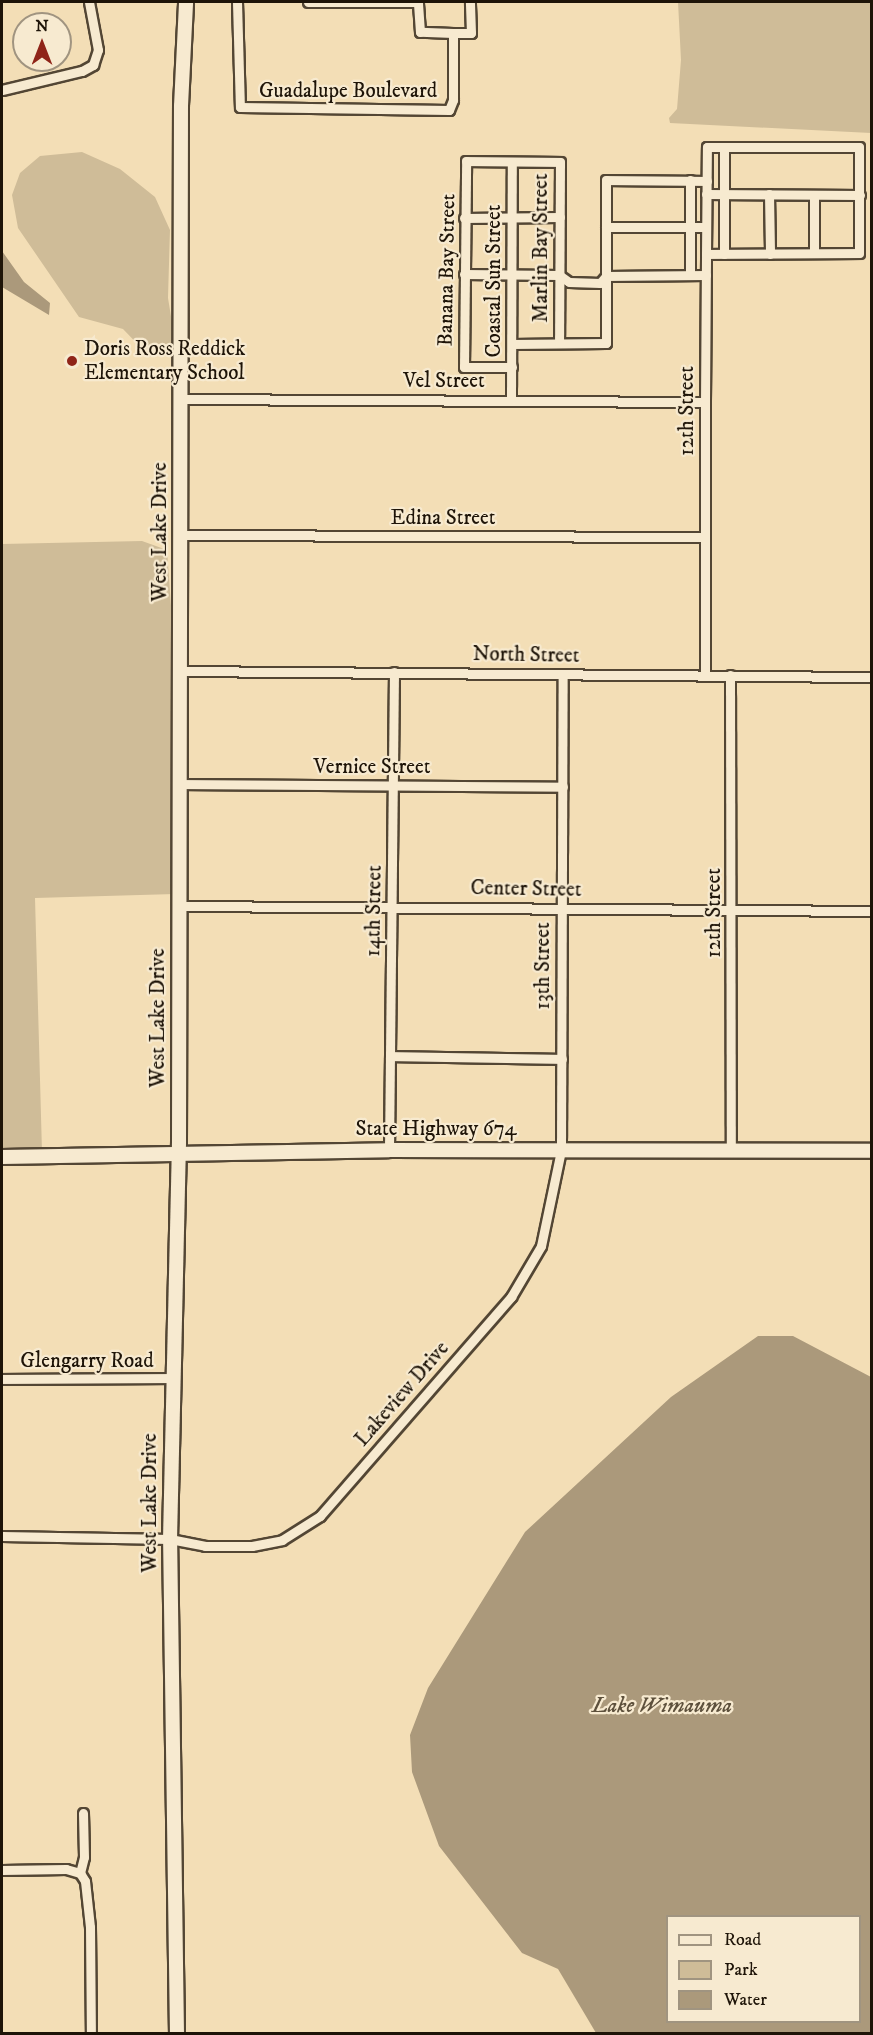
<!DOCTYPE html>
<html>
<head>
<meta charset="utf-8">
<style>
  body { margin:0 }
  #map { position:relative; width:873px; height:2035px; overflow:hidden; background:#f3deb6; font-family:"IM FELL DW Pica",serif }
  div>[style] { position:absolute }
  .green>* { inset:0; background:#cfbc98 }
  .water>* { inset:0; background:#ab997b }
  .roads { filter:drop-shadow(2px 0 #534634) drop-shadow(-2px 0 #534634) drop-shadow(0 2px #534634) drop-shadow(0 -2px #534634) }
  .street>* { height:9px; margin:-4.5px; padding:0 4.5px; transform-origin:4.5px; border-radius:4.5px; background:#f7ead0 }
  .secondary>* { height:14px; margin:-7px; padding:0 7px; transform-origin:7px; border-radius:7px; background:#f7ead0 }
  .dots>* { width:16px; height:16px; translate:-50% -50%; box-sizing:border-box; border:3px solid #f7ead0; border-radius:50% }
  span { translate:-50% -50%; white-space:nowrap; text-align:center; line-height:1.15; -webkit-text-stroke:4.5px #f7ead0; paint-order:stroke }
  .street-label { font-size:21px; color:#1e1408 }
  .poi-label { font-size:21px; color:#1e1408 }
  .left { translate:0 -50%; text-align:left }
  .water-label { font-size:22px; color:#5d503c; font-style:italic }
  .frame { position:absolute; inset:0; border:3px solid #1e1408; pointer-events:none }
  .legend { position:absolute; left:666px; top:1915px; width:195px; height:108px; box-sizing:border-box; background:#f7ead0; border:2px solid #a09480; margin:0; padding:8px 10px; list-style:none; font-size:18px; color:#1e1408 }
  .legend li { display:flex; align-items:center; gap:12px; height:30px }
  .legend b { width:30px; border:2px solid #a09480 }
  .north { position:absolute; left:12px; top:12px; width:60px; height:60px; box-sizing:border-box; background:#f7ead0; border:2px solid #a09480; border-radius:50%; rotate:0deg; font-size:16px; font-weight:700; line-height:24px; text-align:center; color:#1e1408 }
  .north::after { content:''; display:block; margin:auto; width:21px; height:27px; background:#8f2418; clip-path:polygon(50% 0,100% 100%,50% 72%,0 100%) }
</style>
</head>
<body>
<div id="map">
  <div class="green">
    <div style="clip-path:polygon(678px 2px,871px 2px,871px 133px,670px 123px,669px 118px,677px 109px,681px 60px)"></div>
    <div style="clip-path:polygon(82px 152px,120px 169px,155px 197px,170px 230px,168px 298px,177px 353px,150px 357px,123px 329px,79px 317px,18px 228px,12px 195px,20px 173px,40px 156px)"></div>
    <div style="clip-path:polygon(142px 541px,167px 550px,176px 675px,175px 894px,35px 898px,42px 1152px,2px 1152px,2px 544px)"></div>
  </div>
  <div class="water">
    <div style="clip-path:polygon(2px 251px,24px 282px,50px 303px,49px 315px,2px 287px)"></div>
    <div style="clip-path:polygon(evenodd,758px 1336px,793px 1336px,871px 1377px,871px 2033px,596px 2033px,558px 1969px,522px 1953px,439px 1846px,412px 1772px,410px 1735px,428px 1688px,525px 1532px,671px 1397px,758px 1336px,668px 1916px,860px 1916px,860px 2022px,668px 2022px,668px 1916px)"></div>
  </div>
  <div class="roads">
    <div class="street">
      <div style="left:237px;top:2px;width:105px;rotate:88.4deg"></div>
      <div style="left:240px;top:107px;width:209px;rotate:0.8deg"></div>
      <div style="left:449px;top:110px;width:11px;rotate:-68deg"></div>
      <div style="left:453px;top:100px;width:67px;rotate:-90deg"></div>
      <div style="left:453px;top:33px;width:33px;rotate:-178deg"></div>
      <div style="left:420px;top:32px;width:30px;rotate:-94deg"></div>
      <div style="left:308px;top:2px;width:110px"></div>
      <div style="left:453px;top:33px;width:18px"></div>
      <div style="left:471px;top:33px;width:31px;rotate:-92deg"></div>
      <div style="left:2px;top:90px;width:82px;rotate:-13.4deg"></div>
      <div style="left:82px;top:71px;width:13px;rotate:-29deg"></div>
      <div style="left:93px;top:65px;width:16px;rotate:-72deg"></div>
      <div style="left:98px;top:50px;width:49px;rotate:-100.6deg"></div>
      <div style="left:690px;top:180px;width:94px;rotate:90deg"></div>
      <div style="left:706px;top:194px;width:154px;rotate:0.4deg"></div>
      <div style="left:769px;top:194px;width:60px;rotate:89deg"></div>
      <div style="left:464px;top:218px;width:96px;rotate:-0.6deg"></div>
      <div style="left:606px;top:227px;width:100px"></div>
      <div style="left:814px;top:253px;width:58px;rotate:-90deg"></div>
      <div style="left:724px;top:254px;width:107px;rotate:-90deg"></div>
      <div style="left:464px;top:274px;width:95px;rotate:0.6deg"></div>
      <div style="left:559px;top:275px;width:12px;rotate:35deg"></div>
      <div style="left:569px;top:282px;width:31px;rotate:2deg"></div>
      <div style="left:600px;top:283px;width:9px;rotate:-49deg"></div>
      <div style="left:606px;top:276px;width:100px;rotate:-0.6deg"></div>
      <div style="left:512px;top:344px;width:94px;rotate:-0.6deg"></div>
      <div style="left:606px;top:343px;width:163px;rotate:-90deg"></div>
      <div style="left:606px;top:180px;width:101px;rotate:0.6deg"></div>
      <div style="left:512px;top:367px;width:48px;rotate:180deg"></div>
      <div style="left:464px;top:367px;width:206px;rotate:-89.4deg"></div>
      <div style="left:466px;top:161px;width:94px;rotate:0.6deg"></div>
      <div style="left:560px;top:162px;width:181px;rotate:90.3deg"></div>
      <div style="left:182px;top:399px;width:523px;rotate:0.33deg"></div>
      <div style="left:511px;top:400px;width:238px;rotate:-89.8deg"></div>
      <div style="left:181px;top:535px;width:524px;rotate:0.22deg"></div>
      <div style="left:180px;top:671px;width:692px;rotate:0.5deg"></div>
      <div style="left:705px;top:675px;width:273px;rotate:-90deg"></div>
      <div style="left:705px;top:402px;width:148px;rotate:-89.6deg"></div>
      <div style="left:706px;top:254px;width:107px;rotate:-89.5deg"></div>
      <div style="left:707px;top:147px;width:152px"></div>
      <div style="left:859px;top:147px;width:106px;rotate:90deg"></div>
      <div style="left:859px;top:253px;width:153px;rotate:179.6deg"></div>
      <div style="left:730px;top:675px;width:476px;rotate:89.9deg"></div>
      <div style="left:180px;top:784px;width:383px;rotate:0.4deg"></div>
      <div style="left:180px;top:906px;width:692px;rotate:0.41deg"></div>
      <div style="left:390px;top:1056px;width:172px;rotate:1deg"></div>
      <div style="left:389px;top:1150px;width:478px;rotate:-89.4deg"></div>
      <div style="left:2px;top:1379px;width:171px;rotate:-0.3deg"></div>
      <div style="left:2px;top:1536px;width:168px;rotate:1deg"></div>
      <div style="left:170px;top:1539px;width:36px;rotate:11deg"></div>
      <div style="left:205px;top:1546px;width:47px"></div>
      <div style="left:252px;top:1546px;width:31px;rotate:-11deg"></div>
      <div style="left:282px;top:1540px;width:45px;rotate:-32.3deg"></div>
      <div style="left:320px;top:1516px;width:291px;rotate:-48.9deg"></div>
      <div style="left:511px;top:1297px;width:59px;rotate:-59.5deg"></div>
      <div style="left:541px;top:1246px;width:98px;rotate:-78.2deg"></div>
      <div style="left:561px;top:1150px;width:476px;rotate:-89.8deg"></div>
      <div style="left:2px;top:1870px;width:64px;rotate:-0.9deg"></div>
      <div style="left:66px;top:1869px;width:15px;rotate:16deg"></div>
      <div style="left:80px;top:1873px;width:9px;rotate:58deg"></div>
      <div style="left:85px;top:1881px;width:46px;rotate:83.8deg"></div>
      <div style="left:90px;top:1927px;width:107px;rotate:89.5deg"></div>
      <div style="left:80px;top:1873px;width:16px;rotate:-76deg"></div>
      <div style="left:84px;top:1857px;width:44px;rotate:-91.3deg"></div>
    </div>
    <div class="secondary">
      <div style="left:2px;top:1157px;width:387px;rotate:-1deg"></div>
      <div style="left:389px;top:1150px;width:483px;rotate:0.1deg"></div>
      <div style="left:177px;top:2034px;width:495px;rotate:-90.8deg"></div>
      <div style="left:170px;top:1539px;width:396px;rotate:-88.7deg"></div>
      <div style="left:179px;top:1143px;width:1037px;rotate:-89.89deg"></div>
      <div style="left:181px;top:106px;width:104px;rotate:-87.2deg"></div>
    </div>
  </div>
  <div class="dots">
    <div style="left:72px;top:361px;background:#8f2418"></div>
  </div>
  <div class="street-label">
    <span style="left:348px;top:91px">Guadalupe Boulevard</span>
    <span style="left:541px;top:248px;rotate:-90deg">Marlin Bay Street</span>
    <span style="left:447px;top:270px;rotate:-89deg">Banana Bay Street</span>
    <span style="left:494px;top:281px;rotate:-90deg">Coastal Sun Street</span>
    <span style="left:444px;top:381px">Vel Street</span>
    <span style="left:687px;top:411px;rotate:-90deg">12th Street</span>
    <span style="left:443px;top:518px">Edina Street</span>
    <span style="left:160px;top:532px;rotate:-90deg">West Lake Drive</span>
    <span style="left:526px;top:655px;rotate:1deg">North Street</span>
    <span style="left:372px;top:767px">Vernice Street</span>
    <span style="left:526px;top:889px;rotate:1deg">Center Street</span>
    <span style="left:374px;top:911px;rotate:-89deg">14th Street</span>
    <span style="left:714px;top:913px;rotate:-90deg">12th Street</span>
    <span style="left:543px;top:966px;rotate:-90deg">13th Street</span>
    <span style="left:158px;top:1018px;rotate:-90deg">West Lake Drive</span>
    <span style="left:436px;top:1129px">State Highway 674</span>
    <span style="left:87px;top:1361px">Glengarry Road</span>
    <span style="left:402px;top:1394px;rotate:-49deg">Lakeview Drive</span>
    <span style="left:150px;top:1503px;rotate:-90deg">West Lake Drive</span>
  </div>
  <div class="poi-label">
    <span class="left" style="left:84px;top:361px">Doris Ross Reddick<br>Elementary School</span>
  </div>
  <div class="water-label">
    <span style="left:662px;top:1706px">Lake Wimauma</span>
  </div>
  <div class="frame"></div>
  <ul class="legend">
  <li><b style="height:8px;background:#f7ead0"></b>Road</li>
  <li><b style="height:16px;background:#cfbc98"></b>Park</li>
  <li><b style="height:16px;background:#ab997b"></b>Water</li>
  </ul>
  <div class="north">N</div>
</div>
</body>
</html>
